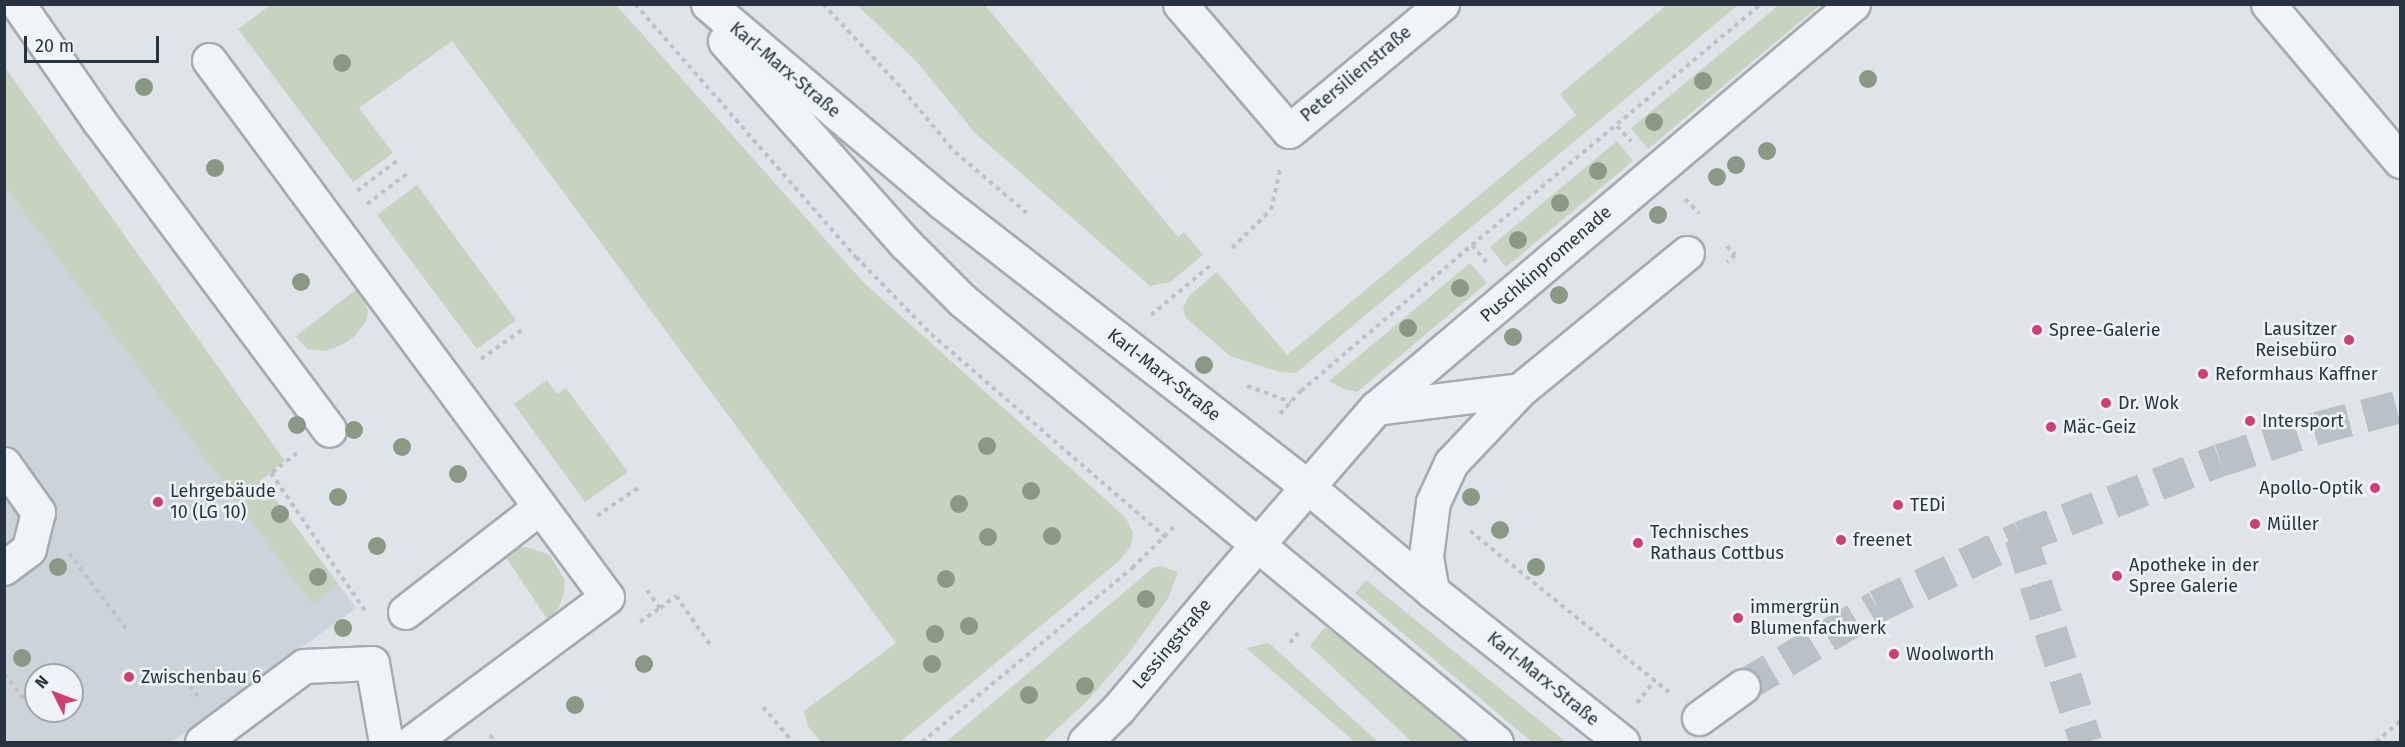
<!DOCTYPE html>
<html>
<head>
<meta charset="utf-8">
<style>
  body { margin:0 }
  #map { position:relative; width:2405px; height:747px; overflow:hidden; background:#dee4e8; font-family:"Fira Sans",sans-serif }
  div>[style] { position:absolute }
  .built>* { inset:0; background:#ccd4da }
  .green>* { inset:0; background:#c7d3bf }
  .minor-tunnel>* { height:33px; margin-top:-16.5px; transform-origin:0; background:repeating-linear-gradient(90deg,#b9c1c6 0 33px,transparent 0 49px) }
  .path>* { height:4px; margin-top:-2px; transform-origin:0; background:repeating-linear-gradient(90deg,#bcc2c7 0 4.5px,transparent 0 9px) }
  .roads { filter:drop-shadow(2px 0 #a3acb2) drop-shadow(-2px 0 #a3acb2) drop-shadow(0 2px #a3acb2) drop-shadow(0 -2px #a3acb2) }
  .minor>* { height:33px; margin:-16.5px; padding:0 16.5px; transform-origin:16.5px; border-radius:16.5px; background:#f1f4f6 }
  .trees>* { width:18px; height:18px; margin:-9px; border-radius:50%; background:#899984 }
  .dots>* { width:16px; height:16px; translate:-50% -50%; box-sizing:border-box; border:3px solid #eef3f6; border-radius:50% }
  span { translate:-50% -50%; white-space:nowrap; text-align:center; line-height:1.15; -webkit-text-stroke:5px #eef3f6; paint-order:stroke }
  .street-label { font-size:18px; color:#273440 }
  .poi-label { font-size:18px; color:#273440 }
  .left { translate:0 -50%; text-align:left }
  .right { translate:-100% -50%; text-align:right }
  .frame { position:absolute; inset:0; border:6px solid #273440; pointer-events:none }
  .north { position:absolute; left:24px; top:663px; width:60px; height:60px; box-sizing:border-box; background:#eef3f6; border:2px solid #9ea7ad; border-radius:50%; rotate:312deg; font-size:16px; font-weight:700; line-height:24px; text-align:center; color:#273440 }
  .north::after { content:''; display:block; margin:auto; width:21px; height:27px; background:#d33d70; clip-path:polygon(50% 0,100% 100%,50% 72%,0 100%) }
  .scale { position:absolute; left:24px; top:36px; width:135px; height:27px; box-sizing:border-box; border:3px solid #273440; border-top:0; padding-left:8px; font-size:18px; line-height:21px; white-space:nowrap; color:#273440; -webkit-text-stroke:4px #eef3f6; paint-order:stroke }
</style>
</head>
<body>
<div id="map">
  <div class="built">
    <div style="clip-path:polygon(evenodd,4px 133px,356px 608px,172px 742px,5px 742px,4px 133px,36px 675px,72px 675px,72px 711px,36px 711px,36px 675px)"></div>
  </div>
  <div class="green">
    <div style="clip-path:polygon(272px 4px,616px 5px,865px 284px,1125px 517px,1133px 532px,1131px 546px,1119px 561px,900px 742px,821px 742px,808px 726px,804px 711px,896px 643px,452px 41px,359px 108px,393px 153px,353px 182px,238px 29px)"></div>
    <div style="clip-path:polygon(1668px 4px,1738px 5px,1296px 373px,1280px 372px,1230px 356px,1186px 318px,1183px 308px,1188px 297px,1217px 272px,1287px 355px,1576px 115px,1560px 94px)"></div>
    <div style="clip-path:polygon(857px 5px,985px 5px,1178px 237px,1184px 232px,1203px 255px,1170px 282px,1150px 286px,975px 133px,917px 62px)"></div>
    <div style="clip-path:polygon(1779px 5px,1820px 5px,1648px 149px,1631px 128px)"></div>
    <div style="clip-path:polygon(4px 66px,285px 461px,261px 480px,338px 584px,312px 604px,5px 186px)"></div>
    <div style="clip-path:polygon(1617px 141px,1633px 161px,1506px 267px,1490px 247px)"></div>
    <div style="clip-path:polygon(417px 185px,516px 320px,477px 349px,377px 215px)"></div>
    <div style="clip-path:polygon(1470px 263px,1487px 283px,1357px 392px,1344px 389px,1329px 381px)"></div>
    <div style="clip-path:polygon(357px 289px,366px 303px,368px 313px,366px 321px,355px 336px,342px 345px,325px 351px,308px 349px,302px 344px,296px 336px)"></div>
    <div style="clip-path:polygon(547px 380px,557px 394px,566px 388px,628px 472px,585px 502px,514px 404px)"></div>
    <div style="clip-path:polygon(527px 547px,550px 555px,565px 581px,564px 594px,558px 609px,547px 619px,503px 553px,514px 548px)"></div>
    <div style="clip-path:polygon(1160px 566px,1178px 572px,1168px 599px,1128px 654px,1088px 700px,1044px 741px,946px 742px,1141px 578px,1152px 568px)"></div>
    <div style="clip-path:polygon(1366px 580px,1566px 742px,1532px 742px,1355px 593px)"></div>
    <div style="clip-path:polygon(1325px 627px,1347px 641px,1466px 742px,1412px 742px,1310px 646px)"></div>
    <div style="clip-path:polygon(1269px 643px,1378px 742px,1355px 742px,1246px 648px)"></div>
  </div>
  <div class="minor-tunnel">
    <div style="left:2021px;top:537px;width:215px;rotate:72.4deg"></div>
    <div style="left:1743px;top:686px;width:156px;rotate:-30.8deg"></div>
    <div style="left:1877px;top:606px;width:160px;rotate:-25.6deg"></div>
    <div style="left:2021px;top:537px;width:213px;rotate:-21.2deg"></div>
    <div style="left:2220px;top:460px;width:102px;rotate:-18.3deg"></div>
    <div style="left:2317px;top:428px;width:86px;rotate:-14.8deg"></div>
  </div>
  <div class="path">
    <div style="left:635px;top:4px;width:336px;rotate:48.9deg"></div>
    <div style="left:856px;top:257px;width:107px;rotate:45.8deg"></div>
    <div style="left:931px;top:334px;width:310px;rotate:40.9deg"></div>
    <div style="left:823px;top:4px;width:108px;rotate:46.9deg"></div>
    <div style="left:897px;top:83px;width:90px;rotate:50deg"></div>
    <div style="left:955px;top:152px;width:94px;rotate:40.3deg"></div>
    <div style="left:1617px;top:126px;width:21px;rotate:47deg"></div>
    <div style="left:357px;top:191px;width:51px;rotate:-37.1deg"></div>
    <div style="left:1685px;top:199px;width:20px;rotate:45deg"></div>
    <div style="left:367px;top:204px;width:51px;rotate:-37.1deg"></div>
    <div style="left:1472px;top:245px;width:23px;rotate:50deg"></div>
    <div style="left:1727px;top:246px;width:12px;rotate:48deg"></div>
    <div style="left:1735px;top:255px;width:11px;rotate:139deg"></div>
    <div style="left:1232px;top:248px;width:54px;rotate:-44.3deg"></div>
    <div style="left:1271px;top:210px;width:41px;rotate:-77.3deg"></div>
    <div style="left:1151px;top:315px;width:78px;rotate:-39.8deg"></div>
    <div style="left:481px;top:359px;width:52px;rotate:-35.5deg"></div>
    <div style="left:1247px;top:386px;width:47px;rotate:20deg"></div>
    <div style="left:1280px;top:414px;width:31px;rotate:-48deg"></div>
    <div style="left:1301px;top:391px;width:225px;rotate:-40.5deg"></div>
    <div style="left:1472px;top:245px;width:376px;rotate:-39.8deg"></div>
    <div style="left:297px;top:453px;width:33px;rotate:142deg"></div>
    <div style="left:271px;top:473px;width:167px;rotate:55.7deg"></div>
    <div style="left:597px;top:516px;width:51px;rotate:-34.6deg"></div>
    <div style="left:1470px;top:531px;width:256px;rotate:39deg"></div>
    <div style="left:69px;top:553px;width:96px;rotate:53deg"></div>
    <div style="left:660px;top:608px;width:20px;rotate:-37deg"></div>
    <div style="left:676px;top:596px;width:61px;rotate:55deg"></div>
    <div style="left:640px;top:622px;width:24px;rotate:-35deg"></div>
    <div style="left:660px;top:608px;width:22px;rotate:-126deg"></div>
    <div style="left:1290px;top:643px;width:14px;rotate:-51deg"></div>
    <div style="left:4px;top:674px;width:38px;rotate:51deg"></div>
    <div style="left:184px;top:679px;width:22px;rotate:51deg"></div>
    <div style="left:1637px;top:703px;width:29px;rotate:-52deg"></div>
    <div style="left:763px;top:707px;width:46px;rotate:49.4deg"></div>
    <div style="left:490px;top:735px;width:9px;rotate:54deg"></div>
    <div style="left:922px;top:742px;width:273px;rotate:-39.6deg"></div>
    <div style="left:1132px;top:568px;width:59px;rotate:-44.3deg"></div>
    <div style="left:2376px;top:742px;width:32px;rotate:-41deg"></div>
  </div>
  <div class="roads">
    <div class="minor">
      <div style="left:18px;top:4px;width:142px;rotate:55.3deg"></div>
      <div style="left:99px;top:121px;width:385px;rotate:53.3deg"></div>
      <div style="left:708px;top:4px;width:307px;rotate:40.2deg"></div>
      <div style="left:942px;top:202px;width:462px;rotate:37.9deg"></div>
      <div style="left:1307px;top:486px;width:163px;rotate:40deg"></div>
      <div style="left:1432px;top:591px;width:243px;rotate:38.5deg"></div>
      <div style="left:1180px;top:4px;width:167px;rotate:49.4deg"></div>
      <div style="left:1289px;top:131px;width:199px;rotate:-39.7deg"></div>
      <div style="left:2268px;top:4px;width:205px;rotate:49.9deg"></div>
      <div style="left:725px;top:41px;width:271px;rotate:48.3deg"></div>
      <div style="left:905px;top:243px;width:81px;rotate:45deg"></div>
      <div style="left:962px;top:300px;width:693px;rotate:39.62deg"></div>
      <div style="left:209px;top:60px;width:668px;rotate:53.46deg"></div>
      <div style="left:607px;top:597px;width:243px;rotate:143.4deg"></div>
      <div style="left:1376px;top:408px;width:145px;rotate:-7.1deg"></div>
      <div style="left:4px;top:464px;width:59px;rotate:54.7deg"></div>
      <div style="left:38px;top:512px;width:38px;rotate:104deg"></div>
      <div style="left:29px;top:549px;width:31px;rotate:143deg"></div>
      <div style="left:1432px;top:591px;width:36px;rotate:-100deg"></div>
      <div style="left:1426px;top:556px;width:54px;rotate:-82.6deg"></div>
      <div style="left:1433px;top:502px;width:43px;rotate:-65.2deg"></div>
      <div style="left:1451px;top:463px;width:100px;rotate:-46.6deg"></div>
      <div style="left:1520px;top:390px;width:216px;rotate:-39.4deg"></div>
      <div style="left:405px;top:612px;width:171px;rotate:-37.9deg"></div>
      <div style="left:1699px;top:718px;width:54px;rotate:-36deg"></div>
      <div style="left:202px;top:742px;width:127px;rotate:-36.7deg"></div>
      <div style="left:304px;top:666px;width:68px;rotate:-2.5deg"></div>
      <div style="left:372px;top:663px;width:80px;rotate:80deg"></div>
      <div style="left:1085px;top:742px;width:47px;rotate:-45deg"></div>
      <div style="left:1118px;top:709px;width:157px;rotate:-49.9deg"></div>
      <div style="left:1219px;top:589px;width:240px;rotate:-49.1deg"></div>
      <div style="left:1376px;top:408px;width:625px;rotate:-40.26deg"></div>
    </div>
  </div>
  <div class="trees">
    <div style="left:342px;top:63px"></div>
    <div style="left:1868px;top:79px"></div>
    <div style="left:1703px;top:81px"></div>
    <div style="left:144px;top:87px"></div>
    <div style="left:1654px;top:122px"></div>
    <div style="left:1767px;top:151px"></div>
    <div style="left:1736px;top:165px"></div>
    <div style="left:215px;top:168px"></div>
    <div style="left:1598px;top:171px"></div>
    <div style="left:1717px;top:177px"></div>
    <div style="left:1560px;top:203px"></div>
    <div style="left:1658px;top:215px"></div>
    <div style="left:1518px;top:240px"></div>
    <div style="left:301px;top:282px"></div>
    <div style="left:1460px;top:288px"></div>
    <div style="left:1559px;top:295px"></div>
    <div style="left:1408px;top:328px"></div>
    <div style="left:1513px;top:337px"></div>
    <div style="left:1204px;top:365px"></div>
    <div style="left:297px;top:425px"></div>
    <div style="left:354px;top:430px"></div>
    <div style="left:987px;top:446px"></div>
    <div style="left:402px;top:447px"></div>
    <div style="left:458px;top:474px"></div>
    <div style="left:1031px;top:491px"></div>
    <div style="left:338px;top:497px"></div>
    <div style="left:1471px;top:497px"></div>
    <div style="left:959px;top:504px"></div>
    <div style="left:280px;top:514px"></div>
    <div style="left:1500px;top:530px"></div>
    <div style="left:1052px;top:536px"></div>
    <div style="left:988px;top:537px"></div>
    <div style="left:377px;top:546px"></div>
    <div style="left:58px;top:567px"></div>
    <div style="left:1536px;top:567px"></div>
    <div style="left:318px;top:577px"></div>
    <div style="left:946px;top:579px"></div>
    <div style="left:1146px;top:599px"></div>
    <div style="left:969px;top:626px"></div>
    <div style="left:343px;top:628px"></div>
    <div style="left:935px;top:634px"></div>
    <div style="left:22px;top:658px"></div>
    <div style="left:644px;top:664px"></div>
    <div style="left:932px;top:664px"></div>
    <div style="left:1085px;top:686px"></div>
    <div style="left:1029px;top:695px"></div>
    <div style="left:575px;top:705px"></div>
  </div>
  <div class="dots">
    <div style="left:2037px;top:330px;background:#d33d70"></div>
    <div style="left:2349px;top:340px;background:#d33d70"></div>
    <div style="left:2203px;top:374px;background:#d33d70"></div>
    <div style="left:2106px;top:403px;background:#d33d70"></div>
    <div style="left:2250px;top:421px;background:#d33d70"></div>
    <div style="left:2051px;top:427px;background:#d33d70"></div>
    <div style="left:2375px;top:488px;background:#d33d70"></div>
    <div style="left:158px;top:502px;background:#d33d70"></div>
    <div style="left:1898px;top:505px;background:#d33d70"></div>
    <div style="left:2255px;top:524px;background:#d33d70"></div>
    <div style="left:1841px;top:540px;background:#d33d70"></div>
    <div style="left:1638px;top:543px;background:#d33d70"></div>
    <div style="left:2117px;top:576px;background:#d33d70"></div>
    <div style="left:1738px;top:618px;background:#d33d70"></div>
    <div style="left:1894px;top:654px;background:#d33d70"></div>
    <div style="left:129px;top:677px;background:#d33d70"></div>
  </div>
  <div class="street-label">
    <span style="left:785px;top:70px;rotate:40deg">Karl-Marx-Straße</span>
    <span style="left:1356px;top:74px;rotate:-40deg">Petersilienstraße</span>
    <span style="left:1546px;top:264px;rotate:-41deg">Puschkinpromenade</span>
    <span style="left:1164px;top:375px;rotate:38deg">Karl-Marx-Straße</span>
    <span style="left:1172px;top:644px;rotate:-50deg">Lessingstraße</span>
    <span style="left:1543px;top:679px;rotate:39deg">Karl-Marx-Straße</span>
  </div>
  <div class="poi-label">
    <span class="left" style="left:2049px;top:330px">Spree-Galerie</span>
    <span class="right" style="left:2337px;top:340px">Lausitzer<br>Reisebüro</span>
    <span class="left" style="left:2215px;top:374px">Reformhaus Kaffner</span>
    <span class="left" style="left:2118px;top:403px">Dr. Wok</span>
    <span class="left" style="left:2262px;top:421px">Intersport</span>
    <span class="left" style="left:2063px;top:427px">Mäc-Geiz</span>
    <span class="right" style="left:2363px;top:488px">Apollo-Optik</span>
    <span class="left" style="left:170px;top:502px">Lehrgebäude<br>10 (LG 10)</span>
    <span class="left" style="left:1910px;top:505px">TEDi</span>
    <span class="left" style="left:2267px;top:524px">Müller</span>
    <span class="left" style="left:1650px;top:543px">Technisches<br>Rathaus Cottbus</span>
    <span class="left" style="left:1853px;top:540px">freenet</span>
    <span class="left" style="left:2129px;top:576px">Apotheke in der<br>Spree Galerie</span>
    <span class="left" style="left:1750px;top:618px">immergrün<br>Blumenfachwerk</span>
    <span class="left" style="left:1906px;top:654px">Woolworth</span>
    <span class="left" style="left:141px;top:677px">Zwischenbau 6</span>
  </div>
  <div class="frame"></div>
  <div class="north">N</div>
  <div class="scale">20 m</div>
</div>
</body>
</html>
